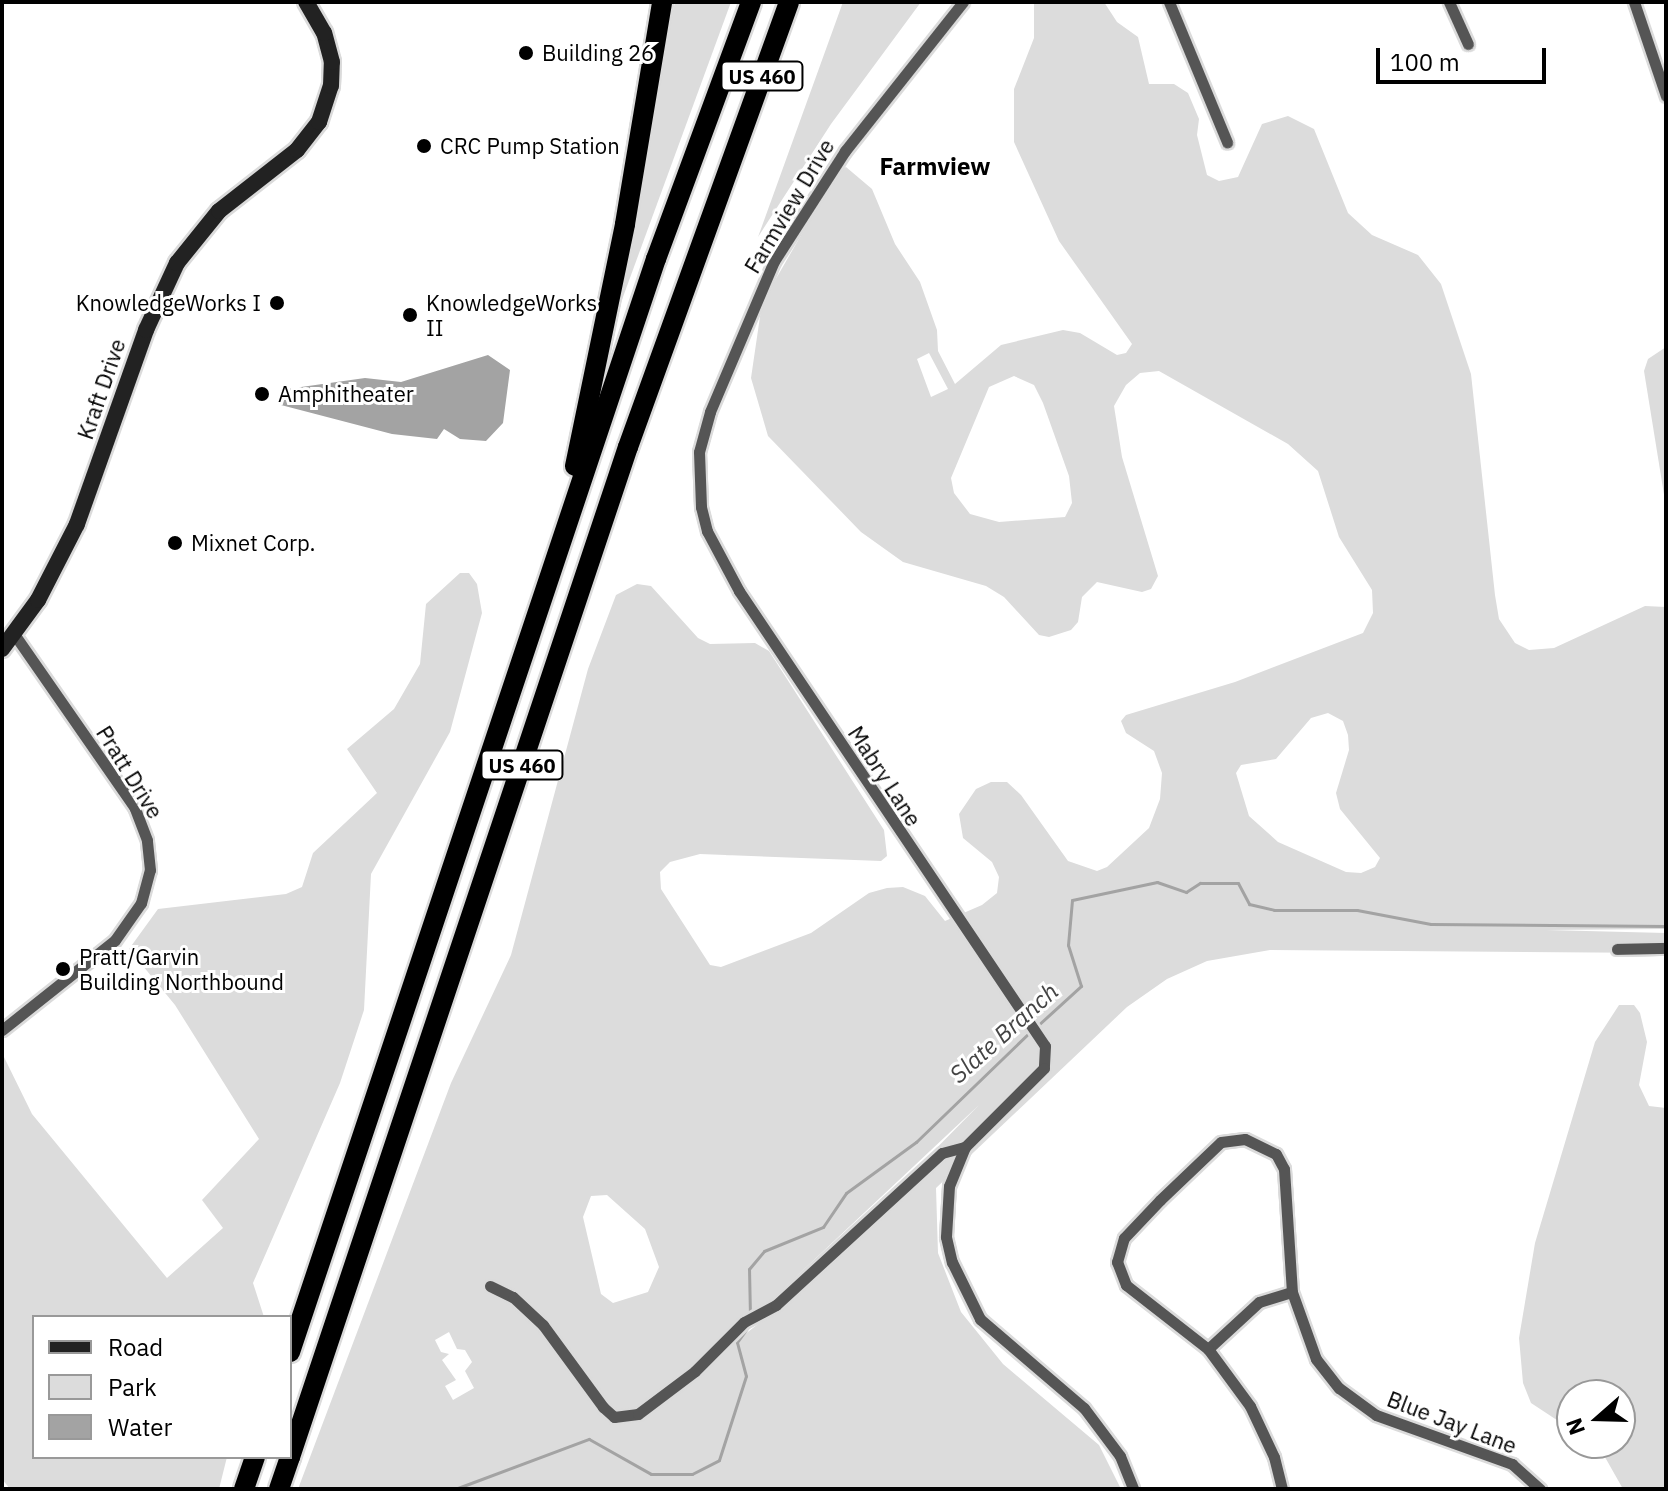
<!DOCTYPE html>
<html>
<head>
<meta charset="utf-8">
<style>
  body { margin:0 }
  #map { position:relative; width:1668px; height:1491px; overflow:hidden; background:#fff; font-family:"IBM Plex Sans",sans-serif }
  div>[style] { position:absolute }
  .green>* { inset:0; background:#dcdcdc }
  .water>* { inset:0; background:#a3a3a3 }
  .stream>* { height:3px; margin:-1.5px; padding:0 1.5px; transform-origin:1.5px; border-radius:1.5px; background:#a3a3a3 }
  .roads { filter:drop-shadow(2px 0 #dbdbdb) drop-shadow(-2px 0 #dbdbdb) drop-shadow(0 2px #dbdbdb) drop-shadow(0 -2px #dbdbdb) }
  .street>* { height:11px; margin:-5.5px; padding:0 5.5px; transform-origin:5.5px; border-radius:5.5px; background:#555 }
  .secondary>* { height:16px; margin:-8px; padding:0 8px; transform-origin:8px; border-radius:8px; background:#222 }
  .highway>* { height:20px; margin:-10px; padding:0 10px; transform-origin:10px; border-radius:10px; background:#000 }
  .dots>* { width:22px; height:22px; translate:-50% -50%; box-sizing:border-box; border:4px solid #fff; border-radius:50% }
  span { translate:-50% -50%; white-space:nowrap; text-align:center; line-height:1.15; -webkit-text-stroke:6px #fff; paint-order:stroke }
  .shield-label span { padding:2px 6px; background:#fff; border:2px solid; border-radius:6px; -webkit-text-stroke-width:0 }
  .shield-label { font-size:20px; color:#000; font-weight:700 }
  .poi-label { font-size:22px; color:#000 }
  .left { translate:0 -50%; text-align:left }
  .right { translate:-100% -50%; text-align:right }
  .street-label { font-size:22px; color:#000 }
  .neighbourhood-label { font-size:24px; color:#000; font-weight:700 }
  .water-label { font-size:24px; color:#444; font-style:italic }
  .frame { position:absolute; inset:0; border:4px solid #000; pointer-events:none }
  .legend { position:absolute; left:32px; top:1315px; width:260px; height:144px; box-sizing:border-box; background:#fff; border:2px solid #999; margin:0; padding:10px 14px; list-style:none; font-size:24px; color:#000 }
  .legend li { display:flex; align-items:center; gap:16px; height:40px }
  .legend b { width:40px; border:2px solid #999 }
  .north { position:absolute; left:1556px; top:1379px; width:80px; height:80px; box-sizing:border-box; background:#fff; border:2px solid #999; border-radius:50%; rotate:250deg; font-size:22px; font-weight:700; line-height:32px; text-align:center; color:#000 }
  .north::after { content:''; display:block; margin:auto; width:28px; height:36px; background:#000; clip-path:polygon(50% 0,100% 100%,50% 72%,0 100%) }
  .scale { position:absolute; left:1376px; top:48px; width:170px; height:36px; box-sizing:border-box; border:4px solid #000; border-top:0; padding-left:10px; font-size:24px; line-height:28px; white-space:nowrap; color:#000; -webkit-text-stroke:6px #fff; paint-order:stroke }
</style>
</head>
<body>
<div id="map">
  <div class="green">
    <div style="clip-path:polygon(675px 2px,731px 2px,612px 327px,666px 37px)"></div>
    <div style="clip-path:polygon(843px 2px,921px 2px,831px 124px,758px 237px)"></div>
    <div style="clip-path:polygon(evenodd,1034px 2px,1104px 2px,1117px 22px,1138px 37px,1149px 84px,1174px 84px,1188px 93px,1199px 119px,1197px 135px,1207px 175px,1219px 181px,1238px 177px,1262px 124px,1288px 116px,1314px 129px,1348px 213px,1372px 235px,1418px 255px,1441px 284px,1471px 374px,1495px 595px,1499px 619px,1515px 643px,1529px 650px,1554px 648px,1645px 606px,1666px 607px,1666px 929px,1546px 930px,1666px 933px,1666px 953px,1270px 950px,1207px 961px,1167px 979px,1127px 1007px,936px 1188px,938px 1253px,961px 1312px,1003px 1364px,1099px 1445px,1121px 1489px,298px 1489px,451px 1083px,511px 955px,588px 669px,616px 595px,637px 584px,651px 586px,698px 638px,710px 644px,755px 643px,769px 651px,884px 830px,887px 856px,881px 861px,700px 854px,670px 862px,660px 872px,661px 889px,710px 965px,721px 967px,811px 933px,869px 893px,887px 888px,903px 887px,925px 896px,945px 921px,982px 905px,997px 893px,999px 877px,992px 862px,963px 838px,959px 814px,976px 789px,991px 782px,1007px 782px,1021px 795px,1068px 861px,1097px 871px,1107px 867px,1149px 828px,1160px 799px,1162px 773px,1154px 751px,1126px 733px,1121px 721px,1126px 715px,1235px 682px,1363px 633px,1373px 613px,1372px 590px,1339px 537px,1318px 471px,1288px 444px,1159px 371px,1140px 373px,1126px 385px,1114px 406px,1122px 457px,1158px 576px,1151px 589px,1142px 592px,1097px 582px,1082px 597px,1078px 622px,1071px 630px,1049px 637px,1039px 635px,1004px 597px,986px 586px,903px 562px,861px 532px,768px 436px,751px 378px,762px 303px,838px 171px,846px 167px,872px 189px,895px 244px,920px 282px,937px 330px,938px 351px,955px 384px,1001px 345px,1063px 330px,1080px 333px,1117px 355px,1126px 353px,1132px 344px,1059px 241px,1014px 142px,1014px 89px,1034px 38px,1034px 2px,929px 353px,948px 389px,931px 397px,917px 359px,929px 353px,1034px 2px,1014px 376px,1034px 385px,1043px 403px,1069px 476px,1072px 503px,1065px 517px,999px 522px,970px 514px,954px 493px,951px 478px,989px 387px,1014px 376px,1034px 2px,1328px 713px,1343px 721px,1348px 735px,1349px 750px,1336px 793px,1340px 809px,1380px 858px,1375px 867px,1361px 873px,1346px 872px,1278px 842px,1249px 816px,1236px 773px,1241px 765px,1276px 759px,1311px 718px,1328px 713px,1034px 2px,979px 1105px,779px 1308px,649px 1408px,644px 1406px,767px 1304px,979px 1105px,1034px 2px,607px 1195px,645px 1229px,659px 1267px,648px 1292px,613px 1303px,601px 1294px,583px 1217px,591px 1196px,607px 1195px,1034px 2px,449px 1332px,457px 1349px,465px 1350px,472px 1362px,465px 1371px,474px 1388px,453px 1400px,445px 1386px,456px 1380px,442px 1360px,449px 1354px,441px 1352px,435px 1340px,449px 1332px)"></div>
    <div style="clip-path:polygon(1666px 347px,1666px 507px,1644px 371px,1648px 359px)"></div>
    <div style="clip-path:polygon(460px 573px,469px 573px,477px 584px,482px 613px,450px 732px,371px 874px,364px 1010px,340px 1083px,253px 1283px,264px 1317px,34px 1317px,34px 1457px,227px 1457px,219px 1489px,10px 1489px,2px 1479px,2px 1053px,32px 1114px,167px 1278px,223px 1228px,202px 1200px,259px 1139px,175px 1005px,129px 949px,158px 909px,286px 894px,302px 887px,313px 853px,377px 793px,347px 749px,394px 709px,420px 664px,426px 604px)"></div>
    <div style="clip-path:polygon(1619px 1005px,1634px 1005px,1640px 1013px,1647px 1042px,1639px 1085px,1649px 1106px,1666px 1108px,1666px 1489px,1623px 1489px,1597px 1443px,1620px 1443px,1620px 1395px,1572px 1395px,1572px 1430px,1531px 1403px,1523px 1383px,1519px 1338px,1535px 1243px,1595px 1042px)"></div>
  </div>
  <div class="water">
    <div style="clip-path:polygon(488px 355px,510px 370px,503px 423px,486px 441px,460px 439px,444px 429px,437px 439px,392px 434px,281px 405px,287px 389px,365px 378px,401px 382px)"></div>
  </div>
  <div class="stream">
    <div style="left:1036px;top:1027px;width:61px;rotate:-42.3deg"></div>
    <div style="left:1081px;top:986px;width:43px;rotate:-107.6deg"></div>
    <div style="left:1068px;top:945px;width:45px;rotate:-84.9deg"></div>
    <div style="left:1072px;top:900px;width:87px;rotate:-12deg"></div>
    <div style="left:1157px;top:882px;width:31px;rotate:19deg"></div>
    <div style="left:1186px;top:892px;width:17px;rotate:-33deg"></div>
    <div style="left:1200px;top:883px;width:38px"></div>
    <div style="left:1238px;top:883px;width:24px;rotate:62deg"></div>
    <div style="left:1249px;top:904px;width:26px;rotate:13deg"></div>
    <div style="left:1274px;top:910px;width:83px"></div>
    <div style="left:1357px;top:910px;width:75px;rotate:10.7deg"></div>
    <div style="left:1431px;top:924px;width:235px;rotate:0.5deg"></div>
    <div style="left:750px;top:1316px;width:47px;rotate:-91.2deg"></div>
    <div style="left:749px;top:1269px;width:23px;rotate:-50deg"></div>
    <div style="left:764px;top:1251px;width:64px;rotate:-22.1deg"></div>
    <div style="left:823px;top:1227px;width:41px;rotate:-55.9deg"></div>
    <div style="left:846px;top:1193px;width:87px;rotate:-36.1deg"></div>
    <div style="left:916px;top:1142px;width:158px;rotate:-44deg"></div>
    <div style="left:455px;top:1489px;width:143px;rotate:-20.5deg"></div>
    <div style="left:589px;top:1439px;width:71px;rotate:29.4deg"></div>
    <div style="left:651px;top:1474px;width:41px"></div>
    <div style="left:692px;top:1474px;width:30px;rotate:-27deg"></div>
    <div style="left:719px;top:1460px;width:88px;rotate:-72.2deg"></div>
    <div style="left:746px;top:1376px;width:35px;rotate:-105deg"></div>
    <div style="left:737px;top:1342px;width:24px;rotate:-54deg"></div>
  </div>
  <div class="roads">
    <div class="street">
      <div style="left:963px;top:2px;width:190px;rotate:128.4deg"></div>
      <div style="left:845px;top:151px;width:131px;rotate:122.8deg"></div>
      <div style="left:774px;top:261px;width:164px;rotate:113deg"></div>
      <div style="left:710px;top:412px;width:41px;rotate:105.4deg"></div>
      <div style="left:699px;top:452px;width:55px;rotate:87.9deg"></div>
      <div style="left:701px;top:507px;width:25px;rotate:76deg"></div>
      <div style="left:707px;top:531px;width:68px;rotate:61.9deg"></div>
      <div style="left:739px;top:591px;width:548px;rotate:56.08deg"></div>
      <div style="left:1045px;top:1046px;width:22px;rotate:93deg"></div>
      <div style="left:1044px;top:1068px;width:112px;rotate:135deg"></div>
      <div style="left:965px;top:1147px;width:42px;rotate:112.3deg"></div>
      <div style="left:949px;top:1186px;width:51px;rotate:93.4deg"></div>
      <div style="left:946px;top:1237px;width:26px;rotate:77deg"></div>
      <div style="left:952px;top:1262px;width:64px;rotate:63.8deg"></div>
      <div style="left:980px;top:1319px;width:137px;rotate:40.6deg"></div>
      <div style="left:1084px;top:1408px;width:60px;rotate:53.1deg"></div>
      <div style="left:1120px;top:1456px;width:35px;rotate:68deg"></div>
      <div style="left:1169px;top:2px;width:152px;rotate:67.5deg"></div>
      <div style="left:1449px;top:2px;width:46px;rotate:65.7deg"></div>
      <div style="left:1634px;top:2px;width:99px;rotate:71.2deg"></div>
      <div style="left:1617px;top:949px;width:49px;rotate:-1.2deg"></div>
      <div style="left:2px;top:1030px;width:144px;rotate:-38.5deg"></div>
      <div style="left:115px;top:940px;width:45px;rotate:-54.9deg"></div>
      <div style="left:141px;top:903px;width:34px;rotate:-75deg"></div>
      <div style="left:150px;top:870px;width:30px;rotate:-96deg"></div>
      <div style="left:147px;top:840px;width:34px;rotate:-111deg"></div>
      <div style="left:135px;top:808px;width:212px;rotate:-124.8deg"></div>
      <div style="left:490px;top:1286px;width:25px;rotate:26deg"></div>
      <div style="left:513px;top:1297px;width:41px;rotate:43deg"></div>
      <div style="left:543px;top:1325px;width:102px;rotate:53.8deg"></div>
      <div style="left:603px;top:1407px;width:15px;rotate:42deg"></div>
      <div style="left:614px;top:1417px;width:24px;rotate:-7deg"></div>
      <div style="left:638px;top:1414px;width:71px;rotate:-37deg"></div>
      <div style="left:695px;top:1371px;width:69px;rotate:-45deg"></div>
      <div style="left:744px;top:1322px;width:36px;rotate:-28deg"></div>
      <div style="left:776px;top:1305px;width:225px;rotate:-42.5deg"></div>
      <div style="left:942px;top:1153px;width:24px;rotate:-15deg"></div>
      <div style="left:1208px;top:1349px;width:69px;rotate:-42.7deg"></div>
      <div style="left:1259px;top:1302px;width:34px;rotate:-17deg"></div>
      <div style="left:1282px;top:1489px;width:33px;rotate:-104deg"></div>
      <div style="left:1274px;top:1457px;width:56px;rotate:-115.2deg"></div>
      <div style="left:1250px;top:1406px;width:71px;rotate:-126.4deg"></div>
      <div style="left:1208px;top:1349px;width:104px;rotate:-142deg"></div>
      <div style="left:1126px;top:1285px;width:25px;rotate:-111deg"></div>
      <div style="left:1117px;top:1262px;width:25px;rotate:-74deg"></div>
      <div style="left:1124px;top:1238px;width:52px;rotate:-46.5deg"></div>
      <div style="left:1160px;top:1200px;width:84px;rotate:-43.6deg"></div>
      <div style="left:1221px;top:1142px;width:24px;rotate:-7deg"></div>
      <div style="left:1245px;top:1139px;width:34px;rotate:26deg"></div>
      <div style="left:1276px;top:1154px;width:17px;rotate:62deg"></div>
      <div style="left:1284px;top:1169px;width:123px;rotate:86.3deg"></div>
      <div style="left:1292px;top:1292px;width:71px;rotate:70.3deg"></div>
      <div style="left:1316px;top:1359px;width:37px;rotate:52deg"></div>
      <div style="left:1339px;top:1388px;width:46px;rotate:36.1deg"></div>
      <div style="left:1376px;top:1415px;width:145px;rotate:19.8deg"></div>
      <div style="left:1512px;top:1464px;width:38px;rotate:42deg"></div>
    </div>
    <div class="secondary">
      <div style="left:2px;top:649px;width:61px;rotate:-53.7deg"></div>
      <div style="left:38px;top:600px;width:85px;rotate:-62.8deg"></div>
      <div style="left:77px;top:524px;width:206px;rotate:-70.4deg"></div>
      <div style="left:146px;top:330px;width:74px;rotate:-65.2deg"></div>
      <div style="left:177px;top:263px;width:67px;rotate:-51.1deg"></div>
      <div style="left:219px;top:211px;width:99px;rotate:-38deg"></div>
      <div style="left:297px;top:150px;width:36px;rotate:-52deg"></div>
      <div style="left:319px;top:122px;width:38px;rotate:-72deg"></div>
      <div style="left:331px;top:86px;width:24px;rotate:-88deg"></div>
      <div style="left:332px;top:62px;width:30px;rotate:-105deg"></div>
      <div style="left:324px;top:33px;width:36px;rotate:-120deg"></div>
    </div>
    <div class="highway">
      <div style="left:575px;top:466px;width:247px;rotate:-78.3deg"></div>
      <div style="left:625px;top:224px;width:225px;rotate:-80.5deg"></div>
      <div style="left:290px;top:1352px;width:1153px;rotate:-71.49deg"></div>
      <div style="left:656px;top:259px;width:274px;rotate:-69.7deg"></div>
      <div style="left:290px;top:1457px;width:1065px;rotate:-71.5deg"></div>
      <div style="left:628px;top:447px;width:473px;rotate:-70.1deg"></div>
      <div style="left:244px;top:1489px;width:34px;rotate:-71deg"></div>
      <div style="left:279px;top:1489px;width:34px;rotate:-71deg"></div>
    </div>
  </div>
  <div class="dots">
    <div style="left:526px;top:53px;background:#000"></div>
    <div style="left:424px;top:146px;background:#000"></div>
    <div style="left:277px;top:303px;background:#000"></div>
    <div style="left:410px;top:315px;background:#000"></div>
    <div style="left:262px;top:394px;background:#000"></div>
    <div style="left:175px;top:543px;background:#000"></div>
    <div style="left:63px;top:969px;background:#000"></div>
  </div>
  <div class="shield-label">
    <span style="left:762px;top:76px">US 460</span>
    <span style="left:522px;top:765px">US 460</span>
  </div>
  <div class="poi-label">
    <span class="left" style="left:542px;top:53px">Building 26</span>
    <span class="left" style="left:440px;top:146px">CRC Pump Station</span>
    <span class="left" style="left:426px;top:315px">KnowledgeWorks<br>II</span>
    <span class="right" style="left:261px;top:303px">KnowledgeWorks I</span>
    <span class="left" style="left:278px;top:394px">Amphitheater</span>
    <span class="left" style="left:191px;top:543px">Mixnet Corp.</span>
    <span class="left" style="left:79px;top:969px">Pratt/Garvin<br>Building Northbound</span>
  </div>
  <div class="street-label">
    <span style="left:789px;top:206px;rotate:-59deg">Farmview Drive</span>
    <span style="left:101px;top:389px;rotate:-71deg">Kraft Drive</span>
    <span style="left:130px;top:772px;rotate:58deg">Pratt Drive</span>
    <span style="left:885px;top:776px;rotate:57deg">Mabry Lane</span>
    <span style="left:1452px;top:1422px;rotate:21deg">Blue Jay Lane</span>
  </div>
  <div class="neighbourhood-label">
    <span style="left:935px;top:167px">Farmview</span>
  </div>
  <div class="water-label">
    <span style="left:1004px;top:1033px;rotate:-42deg">Slate Branch</span>
  </div>
  <div class="frame"></div>
  <ul class="legend">
  <li><b style="height:10px;background:#222"></b>Road</li>
  <li><b style="height:22px;background:#dcdcdc"></b>Park</li>
  <li><b style="height:22px;background:#a3a3a3"></b>Water</li>
  </ul>
  <div class="north">N</div>
  <div class="scale">100 m</div>
</div>
</body>
</html>
